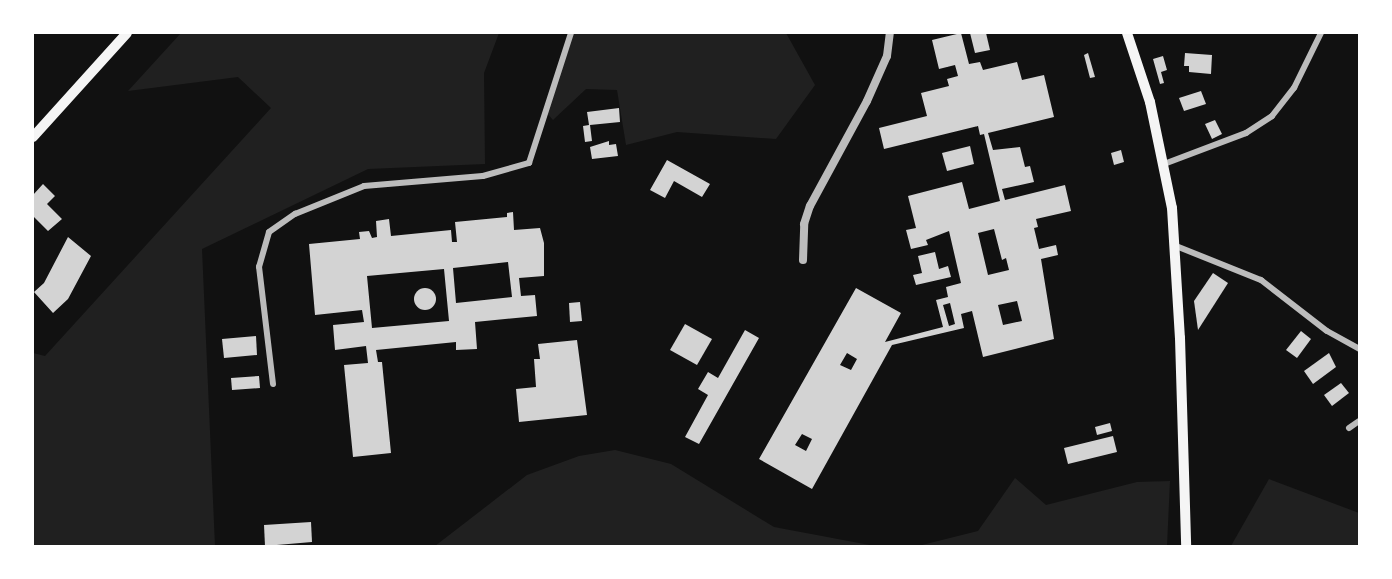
<!DOCTYPE html>
<html>
<head>
<meta charset="utf-8">
<style>
  body { margin:0 }
  #map { position:relative; width:1392px; height:579px; overflow:hidden; background:#111; font-family:"Nunito Sans",sans-serif }
  div>[style] { position:absolute }
  .green>* { inset:0; background:#202020 }
  .building>* { inset:0; background:#d3d3d3 }
  .round { border-radius:50% }
  .minor>* { height:6px; margin:-3px; padding:0 3px; transform-origin:3px; border-radius:3px; background:#bcbcbc }
  .tertiary>* { height:8px; margin:-4px; padding:0 4px; transform-origin:4px; border-radius:4px; background:#bcbcbc }
  .trunk>* { height:10px; margin:-5px; padding:0 5px; transform-origin:5px; border-radius:5px; background:#f5f5f5 }
  span { translate:-50% -50%; white-space:nowrap; text-align:center; line-height:1.15; -webkit-text-stroke:4.5px #fff; paint-order:stroke }
  .frame { position:absolute; inset:0; border:34px solid #fff; pointer-events:none }
</style>
</head>
<body>
<div id="map">
  <div class="green">
    <div style="clip-path:polygon(181px 33px,499px 33px,484px 73px,485px 164px,368px 169px,202px 249px,215px 546px,33px 546px,33px 353px,45px 356px,271px 108px,238px 77px,128px 91px)"></div>
    <div style="clip-path:polygon(569px 33px,786px 33px,815px 85px,776px 139px,677px 132px,626px 145px,617px 90px,586px 89px,553px 120px,545px 111px)"></div>
    <div style="clip-path:polygon(615px 450px,671px 464px,774px 527px,875px 546px,435px 546px,527px 475px,579px 456px)"></div>
    <div style="clip-path:polygon(1015px 478px,1046px 505px,1137px 482px,1170px 481px,1167px 546px,918px 546px,978px 531px)"></div>
    <div style="clip-path:polygon(1269px 479px,1359px 513px,1359px 546px,1231px 546px)"></div>
  </div>
  <div class="building">
    <div style="clip-path:polygon(evenodd,961px 33px,969px 64px,980px 62px,983px 70px,1017px 62px,1022px 80px,1044px 75px,1054px 117px,988px 133px,993px 150px,1020px 147px,1025px 167px,1030px 166px,1034px 182px,1002px 189px,1005px 200px,1065px 185px,1071px 211px,1036px 219px,1038px 227px,1034px 228px,1039px 249px,1056px 245px,1058px 255px,1041px 259px,1054px 339px,983px 357px,972px 311px,961px 314px,964px 328px,892px 345px,812px 489px,759px 459px,856px 288px,901px 313px,885px 342px,943px 327px,936px 300px,948px 297px,946px 287px,961px 283px,949px 231px,926px 240px,928px 245px,911px 249px,906px 230px,916px 228px,908px 196px,962px 182px,969px 209px,1000px 201px,984px 134px,980px 135px,978px 126px,884px 149px,879px 128px,927px 116px,921px 93px,949px 86px,947px 79px,958px 76px,955px 65px,939px 69px,932px 40px,961px 33px,994px 229px,1002px 260px,1006px 258px,1009px 270px,988px 275px,978px 233px,994px 229px,961px 33px,1017px 301px,1022px 321px,1003px 325px,998px 305px,1017px 301px,961px 33px,950px 303px,955px 324px,949px 326px,943px 305px,950px 303px,961px 33px,847px 353px,857px 359px,851px 370px,840px 365px,847px 353px,961px 33px,802px 434px,812px 439px,806px 451px,795px 445px,802px 434px)"></div>
    <div style="clip-path:polygon(970px 33px,986px 33px,990px 50px,975px 53px)"></div>
    <div style="clip-path:polygon(1088px 53px,1095px 77px,1090px 78px,1084px 55px)"></div>
    <div style="clip-path:polygon(1185px 53px,1212px 55px,1211px 74px,1189px 72px,1189px 66px,1184px 66px)"></div>
    <div style="clip-path:polygon(1163px 56px,1167px 70px,1161px 72px,1164px 83px,1160px 84px,1153px 59px)"></div>
    <div style="clip-path:polygon(1201px 91px,1206px 104px,1184px 111px,1179px 98px)"></div>
    <div style="clip-path:polygon(619px 108px,620px 122px,590px 125px,592px 141px,585px 142px,583px 126px,589px 125px,587px 112px)"></div>
    <div style="clip-path:polygon(1215px 120px,1222px 134px,1212px 139px,1205px 124px)"></div>
    <div style="clip-path:polygon(609px 141px,609px 145px,616px 144px,618px 156px,592px 159px,590px 147px)"></div>
    <div style="clip-path:polygon(970px 146px,974px 164px,947px 171px,942px 153px)"></div>
    <div style="clip-path:polygon(1121px 150px,1124px 162px,1114px 165px,1111px 153px)"></div>
    <div style="clip-path:polygon(667px 160px,710px 184px,702px 197px,674px 181px,665px 198px,650px 190px)"></div>
    <div style="clip-path:polygon(43px 184px,55px 196px,47px 204px,62px 219px,48px 231px,33px 216px,33px 195px)"></div>
    <div style="clip-path:polygon(evenodd,513px 212px,514px 230px,540px 228px,544px 243px,544px 276px,519px 278px,521px 296px,535px 295px,537px 316px,475px 322px,477px 349px,456px 350px,456px 342px,376px 350px,378px 362px,382px 362px,391px 453px,353px 457px,344px 365px,368px 363px,366px 346px,335px 350px,333px 325px,364px 322px,362px 310px,315px 315px,309px 244px,360px 239px,359px 232px,369px 231px,372px 238px,377px 237px,376px 221px,389px 219px,391px 236px,451px 230px,452px 242px,457px 242px,455px 222px,507px 217px,507px 213px,513px 212px,508px 262px,512px 297px,456px 303px,453px 268px,508px 262px,513px 212px,444px 269px,449px 321px,372px 328px,367px 276px,444px 269px)"></div>
    <div style="clip-path:polygon(68px 237px,91px 256px,68px 299px,53px 313px,34px 292px,44px 283px)"></div>
    <div style="clip-path:polygon(935px 252px,939px 269px,948px 266px,951px 277px,916px 285px,913px 275px,922px 273px,918px 256px)"></div>
    <div style="clip-path:polygon(1213px 273px,1228px 283px,1198px 330px,1194px 301px)"></div>
    <div class="round" style="left:414px;top:288px;width:22px;height:22px"></div>
    <div style="clip-path:polygon(580px 302px,582px 321px,570px 322px,569px 303px)"></div>
    <div style="clip-path:polygon(685px 324px,712px 339px,697px 365px,670px 350px)"></div>
    <div style="clip-path:polygon(745px 330px,759px 338px,699px 444px,685px 437px,708px 395px,698px 389px,708px 372px,718px 378px)"></div>
    <div style="clip-path:polygon(1301px 331px,1311px 339px,1297px 358px,1286px 350px)"></div>
    <div style="clip-path:polygon(256px 336px,257px 355px,224px 358px,222px 339px)"></div>
    <div style="clip-path:polygon(577px 340px,587px 415px,519px 422px,516px 389px,536px 387px,534px 359px,540px 359px,538px 344px)"></div>
    <div style="clip-path:polygon(1329px 353px,1336px 367px,1313px 384px,1304px 371px)"></div>
    <div style="clip-path:polygon(259px 376px,260px 388px,232px 390px,231px 378px)"></div>
    <div style="clip-path:polygon(1341px 383px,1349px 393px,1332px 406px,1324px 395px)"></div>
    <div style="clip-path:polygon(1110px 423px,1112px 431px,1097px 435px,1095px 427px)"></div>
    <div style="clip-path:polygon(1113px 436px,1117px 452px,1068px 464px,1064px 448px)"></div>
    <div style="clip-path:polygon(311px 522px,312px 542px,265px 546px,264px 525px)"></div>
  </div>
  <div class="minor">
    <div style="left:1164px;top:164px;width:88px;rotate:-20.7deg"></div>
    <div style="left:1246px;top:133px;width:31px;rotate:-33deg"></div>
    <div style="left:1272px;top:116px;width:36px;rotate:-52deg"></div>
    <div style="left:1294px;top:88px;width:61px;rotate:-63.9deg"></div>
    <div style="left:1176px;top:246px;width:92px;rotate:21.8deg"></div>
    <div style="left:1261px;top:280px;width:83px;rotate:37.7deg"></div>
    <div style="left:1327px;top:331px;width:37px;rotate:29deg"></div>
    <div style="left:273px;top:384px;width:118px;rotate:-96.8deg"></div>
    <div style="left:259px;top:267px;width:36px;rotate:-74deg"></div>
    <div style="left:269px;top:232px;width:32px;rotate:-35deg"></div>
    <div style="left:295px;top:214px;width:74px;rotate:-22.1deg"></div>
    <div style="left:364px;top:186px;width:119px;rotate:-4.8deg"></div>
    <div style="left:483px;top:176px;width:48px;rotate:-15.8deg"></div>
    <div style="left:529px;top:163px;width:137px;rotate:-72.1deg"></div>
    <div style="left:1349px;top:428px;width:12px;rotate:-35deg"></div>
  </div>
  <div class="tertiary">
    <div style="left:803px;top:260px;width:36px;rotate:-88deg"></div>
    <div style="left:804px;top:224px;width:19px;rotate:-72deg"></div>
    <div style="left:810px;top:206px;width:119px;rotate:-61.5deg"></div>
    <div style="left:867px;top:101px;width:49px;rotate:-66deg"></div>
    <div style="left:887px;top:56px;width:23px;rotate:-83deg"></div>
  </div>
  <div class="trunk">
    <div style="left:1127px;top:33px;width:73px;rotate:71.6deg"></div>
    <div style="left:1150px;top:102px;width:108px;rotate:78.3deg"></div>
    <div style="left:1172px;top:208px;width:130px;rotate:86.5deg"></div>
    <div style="left:1180px;top:338px;width:208px;rotate:88.3deg"></div>
    <div style="left:33px;top:137px;width:140px;rotate:-47.9deg"></div>
  </div>
  <div class="frame"></div>
</div>
</body>
</html>
